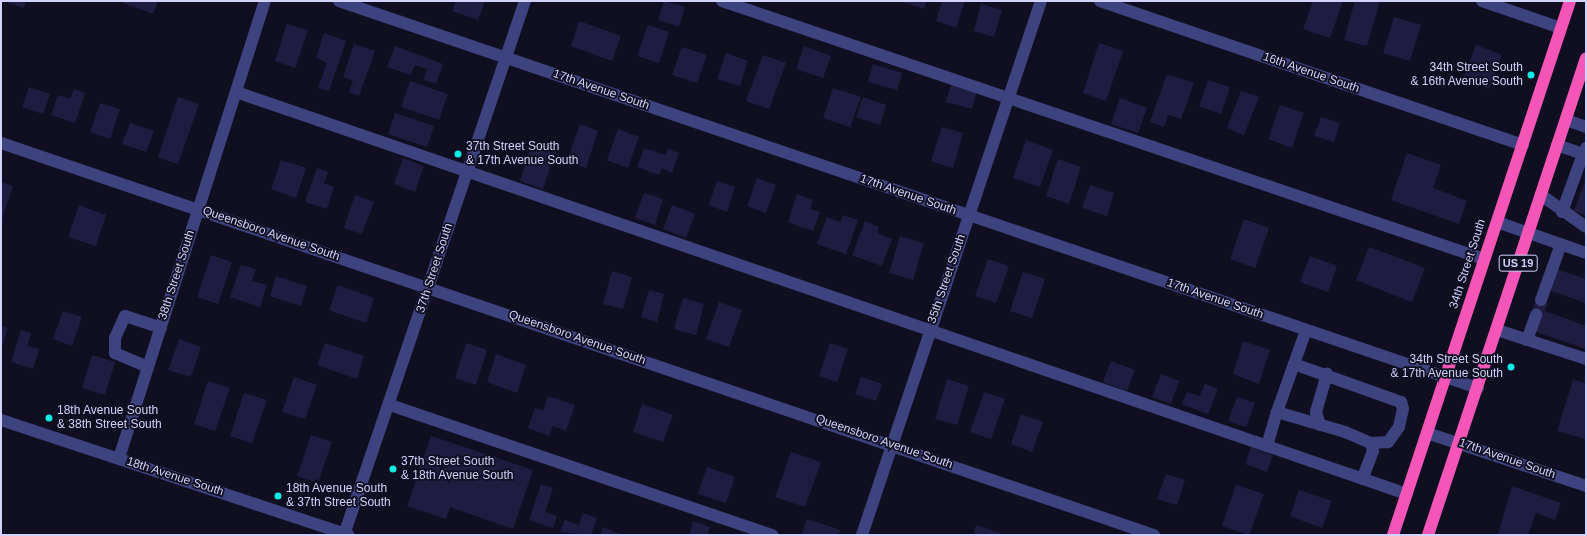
<!DOCTYPE html>
<html>
<head>
<meta charset="utf-8">
<style>
  body { margin:0 }
  #map { position:relative; width:1587px; height:536px; overflow:hidden; background:#100f22; font-family:Helvetica,sans-serif }
  div>[style] { position:absolute }
  .building>* { inset:0; background:#1f1c42 }
  .minor>* { height:12px; margin:-6px; padding:0 6px; transform-origin:6px; border-radius:6px; background:#3d437e }
  .highway>* { height:12px; margin:-6px; padding:0 6px; transform-origin:6px; border-radius:6px; background:#f555b7 }
  .dots>* { width:11px; height:11px; translate:-50% -50%; box-sizing:border-box; border:2px solid #100f22; border-radius:50% }
  span { translate:-50% -50%; white-space:nowrap; text-align:center; line-height:1.15; -webkit-text-stroke:3.5px #100f22; paint-order:stroke }
  .shield-label span { padding:1px 3px; background:#100f22; border:1px solid; border-radius:3px; -webkit-text-stroke-width:0 }
  .shield-label { font-size:11px; color:#d2d3fc; font-weight:700 }
  .poi-label { font-size:12px; color:#d2d3fc }
  .right { translate:-100% -50%; text-align:right }
  .left { translate:0 -50%; text-align:left }
  .street-label { font-size:12px; color:#d2d3fc }
  .frame { position:absolute; inset:0; border:2px solid #d2d3fc; pointer-events:none }
</style>
</head>
<body>
<div id="map">
  <div class="building">
    <div style="clip-path:polygon(4px 1px,26px 1px,24px 8px)"></div>
    <div style="clip-path:polygon(124px 1px,158px 1px,153px 14px,123px 3px)"></div>
    <div style="clip-path:polygon(456px 1px,485px 1px,478px 20px,452px 11px)"></div>
    <div style="clip-path:polygon(664px 1px,685px 7px,679px 27px,658px 20px)"></div>
    <div style="clip-path:polygon(900px 1px,926px 1px,924px 9px)"></div>
    <div style="clip-path:polygon(942px 1px,965px 1px,956px 28px,936px 21px)"></div>
    <div style="clip-path:polygon(1313px 1px,1343px 1px,1330px 38px,1303px 29px)"></div>
    <div style="clip-path:polygon(1355px 1px,1380px 1px,1367px 46px,1344px 40px)"></div>
    <div style="clip-path:polygon(981px 4px,1002px 10px,994px 37px,974px 31px)"></div>
    <div style="clip-path:polygon(1394px 17px,1421px 25px,1410px 61px,1383px 53px)"></div>
    <div style="clip-path:polygon(579px 21px,621px 36px,612px 61px,571px 46px)"></div>
    <div style="clip-path:polygon(287px 24px,308px 30px,295px 68px,275px 61px)"></div>
    <div style="clip-path:polygon(648px 25px,669px 32px,659px 63px,637px 56px)"></div>
    <div style="clip-path:polygon(324px 33px,346px 41px,329px 91px,318px 88px,327px 63px,316px 58px)"></div>
    <div style="clip-path:polygon(1099px 43px,1123px 51px,1106px 101px,1083px 93px)"></div>
    <div style="clip-path:polygon(354px 44px,375px 51px,359px 96px,349px 92px,353px 81px,343px 77px)"></div>
    <div style="clip-path:polygon(1476px 45px,1502px 55px,1489px 89px,1463px 79px)"></div>
    <div style="clip-path:polygon(395px 46px,443px 64px,436px 84px,423px 80px,427px 69px,415px 65px,411px 75px,387px 67px)"></div>
    <div style="clip-path:polygon(804px 46px,831px 56px,823px 78px,796px 69px)"></div>
    <div style="clip-path:polygon(682px 47px,707px 55px,697px 83px,672px 75px)"></div>
    <div style="clip-path:polygon(726px 53px,748px 61px,740px 86px,717px 79px)"></div>
    <div style="clip-path:polygon(763px 55px,786px 63px,769px 109px,746px 101px)"></div>
    <div style="clip-path:polygon(873px 64px,902px 73px,897px 90px,868px 82px)"></div>
    <div style="clip-path:polygon(1167px 74px,1194px 83px,1181px 119px,1168px 115px,1164px 127px,1150px 122px)"></div>
    <div style="clip-path:polygon(1208px 80px,1230px 87px,1221px 114px,1199px 106px)"></div>
    <div style="clip-path:polygon(410px 81px,448px 94px,439px 120px,401px 107px)"></div>
    <div style="clip-path:polygon(951px 84px,977px 91px,972px 109px,946px 102px)"></div>
    <div style="clip-path:polygon(29px 87px,50px 94px,43px 114px,22px 107px)"></div>
    <div style="clip-path:polygon(833px 88px,861px 97px,850px 127px,823px 118px)"></div>
    <div style="clip-path:polygon(74px 89px,85px 93px,75px 123px,51px 115px,58px 95px,70px 99px)"></div>
    <div style="clip-path:polygon(1241px 91px,1259px 97px,1244px 135px,1227px 128px)"></div>
    <div style="clip-path:polygon(178px 97px,199px 104px,178px 164px,158px 157px)"></div>
    <div style="clip-path:polygon(863px 97px,886px 105px,880px 125px,856px 117px)"></div>
    <div style="clip-path:polygon(1120px 98px,1147px 108px,1138px 133px,1111px 124px)"></div>
    <div style="clip-path:polygon(100px 103px,120px 109px,110px 139px,90px 132px)"></div>
    <div style="clip-path:polygon(1280px 105px,1304px 113px,1292px 148px,1268px 139px)"></div>
    <div style="clip-path:polygon(395px 113px,434px 126px,427px 147px,388px 134px)"></div>
    <div style="clip-path:polygon(1321px 117px,1340px 123px,1334px 142px,1314px 136px)"></div>
    <div style="clip-path:polygon(130px 123px,154px 131px,146px 152px,122px 144px)"></div>
    <div style="clip-path:polygon(580px 124px,598px 131px,586px 168px,567px 161px)"></div>
    <div style="clip-path:polygon(942px 127px,963px 133px,953px 168px,931px 161px)"></div>
    <div style="clip-path:polygon(618px 129px,639px 137px,628px 168px,607px 160px)"></div>
    <div style="clip-path:polygon(1026px 140px,1053px 150px,1040px 187px,1013px 178px)"></div>
    <div style="clip-path:polygon(532px 145px,555px 152px,543px 189px,520px 181px)"></div>
    <div style="clip-path:polygon(644px 148px,665px 155px,668px 149px,679px 153px,672px 173px,662px 168px,659px 175px,637px 167px)"></div>
    <div style="clip-path:polygon(1407px 153px,1441px 165px,1433px 188px,1467px 201px,1459px 224px,1391px 200px)"></div>
    <div style="clip-path:polygon(403px 158px,424px 166px,415px 192px,394px 184px)"></div>
    <div style="clip-path:polygon(1058px 159px,1081px 167px,1069px 204px,1046px 196px)"></div>
    <div style="clip-path:polygon(281px 160px,306px 168px,296px 198px,271px 189px)"></div>
    <div style="clip-path:polygon(317px 168px,328px 172px,324px 183px,334px 187px,327px 209px,305px 202px)"></div>
    <div style="clip-path:polygon(757px 178px,776px 185px,766px 213px,747px 206px)"></div>
    <div style="clip-path:polygon(1586px 178px,1586px 215px,1574px 211px)"></div>
    <div style="clip-path:polygon(717px 181px,735px 187px,727px 212px,709px 205px)"></div>
    <div style="clip-path:polygon(1px 182px,13px 186px,1px 222px)"></div>
    <div style="clip-path:polygon(1090px 185px,1114px 193px,1107px 216px,1082px 208px)"></div>
    <div style="clip-path:polygon(644px 193px,663px 199px,655px 225px,635px 218px)"></div>
    <div style="clip-path:polygon(797px 194px,813px 200px,810px 209px,820px 212px,813px 231px,788px 222px)"></div>
    <div style="clip-path:polygon(355px 195px,374px 202px,362px 234px,344px 228px)"></div>
    <div style="clip-path:polygon(79px 205px,106px 215px,96px 246px,68px 237px)"></div>
    <div style="clip-path:polygon(672px 205px,695px 214px,686px 238px,663px 229px)"></div>
    <div style="clip-path:polygon(843px 215px,858px 220px,846px 254px,817px 244px,827px 217px,840px 222px)"></div>
    <div style="clip-path:polygon(1244px 219px,1269px 228px,1255px 268px,1230px 259px)"></div>
    <div style="clip-path:polygon(865px 221px,879px 227px,877px 233px,892px 239px,882px 266px,852px 255px)"></div>
    <div style="clip-path:polygon(900px 236px,924px 243px,913px 280px,889px 273px)"></div>
    <div style="clip-path:polygon(1369px 247px,1425px 268px,1412px 302px,1356px 280px)"></div>
    <div style="clip-path:polygon(211px 255px,232px 262px,218px 304px,197px 297px)"></div>
    <div style="clip-path:polygon(1310px 256px,1337px 266px,1328px 292px,1300px 282px)"></div>
    <div style="clip-path:polygon(988px 259px,1009px 266px,996px 303px,975px 296px)"></div>
    <div style="clip-path:polygon(241px 265px,256px 269px,252px 281px,267px 285px,260px 307px,230px 297px)"></div>
    <div style="clip-path:polygon(1556px 269px,1586px 279px,1586px 303px,1549px 290px)"></div>
    <div style="clip-path:polygon(612px 271px,632px 277px,623px 309px,603px 304px)"></div>
    <div style="clip-path:polygon(1023px 272px,1045px 279px,1032px 318px,1010px 311px)"></div>
    <div style="clip-path:polygon(276px 276px,307px 286px,301px 306px,270px 296px)"></div>
    <div style="clip-path:polygon(338px 285px,374px 298px,366px 323px,329px 310px)"></div>
    <div style="clip-path:polygon(649px 290px,664px 294px,657px 322px,641px 317px)"></div>
    <div style="clip-path:polygon(683px 298px,704px 304px,696px 335px,674px 329px)"></div>
    <div style="clip-path:polygon(1537px 298px,1548px 303px,1545px 311px,1586px 326px,1586px 349px,1536px 332px,1531px 313px)"></div>
    <div style="clip-path:polygon(719px 302px,742px 310px,729px 347px,706px 339px)"></div>
    <div style="clip-path:polygon(63px 311px,82px 317px,72px 346px,53px 339px)"></div>
    <div style="clip-path:polygon(1px 326px,8px 328px,1px 348px)"></div>
    <div style="clip-path:polygon(21px 330px,31px 333px,27px 346px,39px 349px,33px 369px,11px 362px)"></div>
    <div style="clip-path:polygon(179px 339px,201px 347px,191px 377px,168px 370px)"></div>
    <div style="clip-path:polygon(1243px 341px,1270px 350px,1259px 384px,1233px 374px)"></div>
    <div style="clip-path:polygon(325px 343px,364px 356px,357px 379px,317px 365px)"></div>
    <div style="clip-path:polygon(466px 343px,487px 350px,476px 385px,455px 378px)"></div>
    <div style="clip-path:polygon(830px 343px,848px 349px,837px 382px,819px 376px)"></div>
    <div style="clip-path:polygon(496px 354px,526px 365px,517px 393px,487px 382px)"></div>
    <div style="clip-path:polygon(92px 355px,115px 362px,105px 395px,82px 388px)"></div>
    <div style="clip-path:polygon(1111px 361px,1135px 370px,1127px 391px,1103px 382px)"></div>
    <div style="clip-path:polygon(1161px 374px,1179px 381px,1171px 404px,1152px 397px)"></div>
    <div style="clip-path:polygon(294px 377px,317px 385px,305px 419px,282px 412px)"></div>
    <div style="clip-path:polygon(861px 377px,882px 384px,876px 401px,855px 394px)"></div>
    <div style="clip-path:polygon(947px 379px,969px 386px,957px 425px,935px 419px)"></div>
    <div style="clip-path:polygon(1573px 380px,1586px 383px,1586px 439px,1557px 431px)"></div>
    <div style="clip-path:polygon(208px 381px,230px 388px,215px 431px,194px 424px)"></div>
    <div style="clip-path:polygon(1205px 384px,1218px 389px,1208px 414px,1182px 404px,1187px 392px,1200px 396px)"></div>
    <div style="clip-path:polygon(984px 392px,1005px 399px,991px 439px,970px 432px)"></div>
    <div style="clip-path:polygon(244px 393px,267px 400px,252px 443px,230px 436px)"></div>
    <div style="clip-path:polygon(548px 396px,575px 405px,566px 431px,553px 426px,549px 436px,528px 428px,535px 408px,543px 411px)"></div>
    <div style="clip-path:polygon(1237px 397px,1255px 403px,1246px 427px,1228px 421px)"></div>
    <div style="clip-path:polygon(642px 404px,673px 415px,663px 442px,633px 432px)"></div>
    <div style="clip-path:polygon(1021px 414px,1043px 422px,1032px 452px,1011px 444px)"></div>
    <div style="clip-path:polygon(311px 435px,332px 442px,318px 483px,297px 476px)"></div>
    <div style="clip-path:polygon(431px 436px,533px 470px,513px 529px,450px 507px,446px 519px,407px 506px)"></div>
    <div style="clip-path:polygon(1251px 447px,1273px 455px,1267px 472px,1245px 464px)"></div>
    <div style="clip-path:polygon(791px 452px,821px 462px,805px 507px,775px 497px)"></div>
    <div style="clip-path:polygon(707px 467px,735px 477px,726px 503px,698px 494px)"></div>
    <div style="clip-path:polygon(1166px 474px,1185px 480px,1177px 505px,1157px 499px)"></div>
    <div style="clip-path:polygon(541px 484px,553px 488px,545px 512px,557px 516px,553px 528px,529px 520px)"></div>
    <div style="clip-path:polygon(1236px 485px,1264px 494px,1249px 535px,1222px 526px)"></div>
    <div style="clip-path:polygon(1512px 486px,1561px 503px,1555px 520px,1536px 513px,1528px 535px,1498px 535px)"></div>
    <div style="clip-path:polygon(1299px 490px,1332px 501px,1322px 528px,1290px 516px)"></div>
    <div style="clip-path:polygon(583px 513px,597px 518px,591px 535px,560px 532px,565px 520px,579px 525px)"></div>
    <div style="clip-path:polygon(807px 519px,840px 530px,839px 535px,802px 534px)"></div>
    <div style="clip-path:polygon(693px 521px,710px 527px,707px 535px,689px 535px)"></div>
    <div style="clip-path:polygon(976px 525px,1001px 533px,1000px 535px,973px 535px)"></div>
    <div style="clip-path:polygon(603px 527px,622px 535px,600px 535px)"></div>
  </div>
  <div class="minor">
    <div style="left:339px;top:1px;width:1203px;rotate:18.77deg"></div>
    <div style="left:722px;top:1px;width:804px;rotate:18.71deg"></div>
    <div style="left:1100px;top:1px;width:447px;rotate:18.8deg"></div>
    <div style="left:1482px;top:1px;width:83px;rotate:18.9deg"></div>
    <div style="left:236px;top:92px;width:1238px;rotate:18.95deg"></div>
    <div style="left:1566px;top:120px;width:21px;rotate:19deg"></div>
    <div style="left:1px;top:143px;width:1218px;rotate:18.78deg"></div>
    <div style="left:1557px;top:145px;width:28px;rotate:19deg"></div>
    <div style="left:1583px;top:154px;width:7px;rotate:-63deg"></div>
    <div style="left:1541px;top:195px;width:55px;rotate:35.4deg"></div>
    <div style="left:1562px;top:212px;width:62px;rotate:-70.1deg"></div>
    <div style="left:1497px;top:222px;width:94px;rotate:19.2deg"></div>
    <div style="left:1541px;top:300px;width:59px;rotate:-70.3deg"></div>
    <div style="left:1497px;top:330px;width:94px;rotate:18deg"></div>
    <div style="left:1527px;top:340px;width:27px;rotate:-70deg"></div>
    <div style="left:1294px;top:364px;width:114px;rotate:19.6deg"></div>
    <div style="left:1401px;top:402px;width:7px;rotate:74deg"></div>
    <div style="left:1403px;top:409px;width:18px;rotate:103deg"></div>
    <div style="left:1399px;top:427px;width:19px;rotate:126deg"></div>
    <div style="left:1388px;top:442px;width:17px;rotate:177deg"></div>
    <div style="left:148px;top:367px;width:36px;rotate:-157deg"></div>
    <div style="left:115px;top:353px;width:15px;rotate:-90deg"></div>
    <div style="left:115px;top:338px;width:24px;rotate:-66deg"></div>
    <div style="left:125px;top:316px;width:38px;rotate:18deg"></div>
    <div style="left:390px;top:405px;width:404px;rotate:18.8deg"></div>
    <div style="left:1277px;top:412px;width:71px;rotate:16.4deg"></div>
    <div style="left:1345px;top:432px;width:28px;rotate:23deg"></div>
    <div style="left:1371px;top:443px;width:8px;rotate:76deg"></div>
    <div style="left:1373px;top:451px;width:30px;rotate:111deg"></div>
    <div style="left:1px;top:420px;width:366px;rotate:18.3deg"></div>
    <div style="left:1320px;top:425px;width:14px;rotate:-107deg"></div>
    <div style="left:1316px;top:412px;width:40px;rotate:-74deg"></div>
    <div style="left:1427px;top:433px;width:168px;rotate:18.4deg"></div>
    <div style="left:1267px;top:446px;width:35px;rotate:-74deg"></div>
    <div style="left:1277px;top:412px;width:87px;rotate:-70.5deg"></div>
    <div style="left:119px;top:458px;width:480px;rotate:-72.3deg"></div>
    <div style="left:344px;top:535px;width:564px;rotate:-71.28deg"></div>
    <div style="left:862px;top:535px;width:563px;rotate:-71.47deg"></div>
  </div>
  <div class="highway">
    <div style="left:1393px;top:535px;width:563px;rotate:-71.66deg"></div>
    <div style="left:1428px;top:535px;width:502px;rotate:-71.67deg"></div>
  </div>
  <div class="dots">
    <div style="left:1531px;top:75px;background:#0eede5"></div>
    <div style="left:458px;top:154px;background:#0eede5"></div>
    <div style="left:1511px;top:367px;background:#0eede5"></div>
    <div style="left:49px;top:418px;background:#0eede5"></div>
    <div style="left:393px;top:469px;background:#0eede5"></div>
    <div style="left:278px;top:496px;background:#0eede5"></div>
  </div>
  <div class="shield-label">
    <span style="left:1518px;top:263px">US 19</span>
  </div>
  <div class="poi-label">
    <span class="right" style="left:1523px;top:75px">34th Street South<br>&amp; 16th Avenue South</span>
    <span class="left" style="left:466px;top:154px">37th Street South<br>&amp; 17th Avenue South</span>
    <span class="right" style="left:1503px;top:367px">34th Street South<br>&amp; 17th Avenue South</span>
    <span class="left" style="left:57px;top:418px">18th Avenue South<br>&amp; 38th Street South</span>
    <span class="left" style="left:401px;top:469px">37th Street South<br>&amp; 18th Avenue South</span>
    <span class="left" style="left:286px;top:496px">18th Avenue South<br>&amp; 37th Street South</span>
  </div>
  <div class="street-label">
    <span style="left:1311px;top:73px;rotate:19deg">16th Avenue South</span>
    <span style="left:601px;top:90px;rotate:19deg">17th Avenue South</span>
    <span style="left:908px;top:195px;rotate:19deg">17th Avenue South</span>
    <span style="left:271px;top:234px;rotate:19deg">Queensboro Avenue South</span>
    <span style="left:1468px;top:264px;rotate:-72deg">34th Street South</span>
    <span style="left:435px;top:268px;rotate:-72deg">37th Street South</span>
    <span style="left:177px;top:275px;rotate:-72deg">38th Street South</span>
    <span style="left:947px;top:279px;rotate:-71deg">35th Street South</span>
    <span style="left:1215px;top:299px;rotate:19deg">17th Avenue South</span>
    <span style="left:577px;top:338px;rotate:19deg">Queensboro Avenue South</span>
    <span style="left:884px;top:442px;rotate:19deg">Queensboro Avenue South</span>
    <span style="left:1507px;top:459px;rotate:19deg">17th Avenue South</span>
    <span style="left:175px;top:477px;rotate:18deg">18th Avenue South</span>
  </div>
  <div class="frame"></div>
</div>
</body>
</html>
